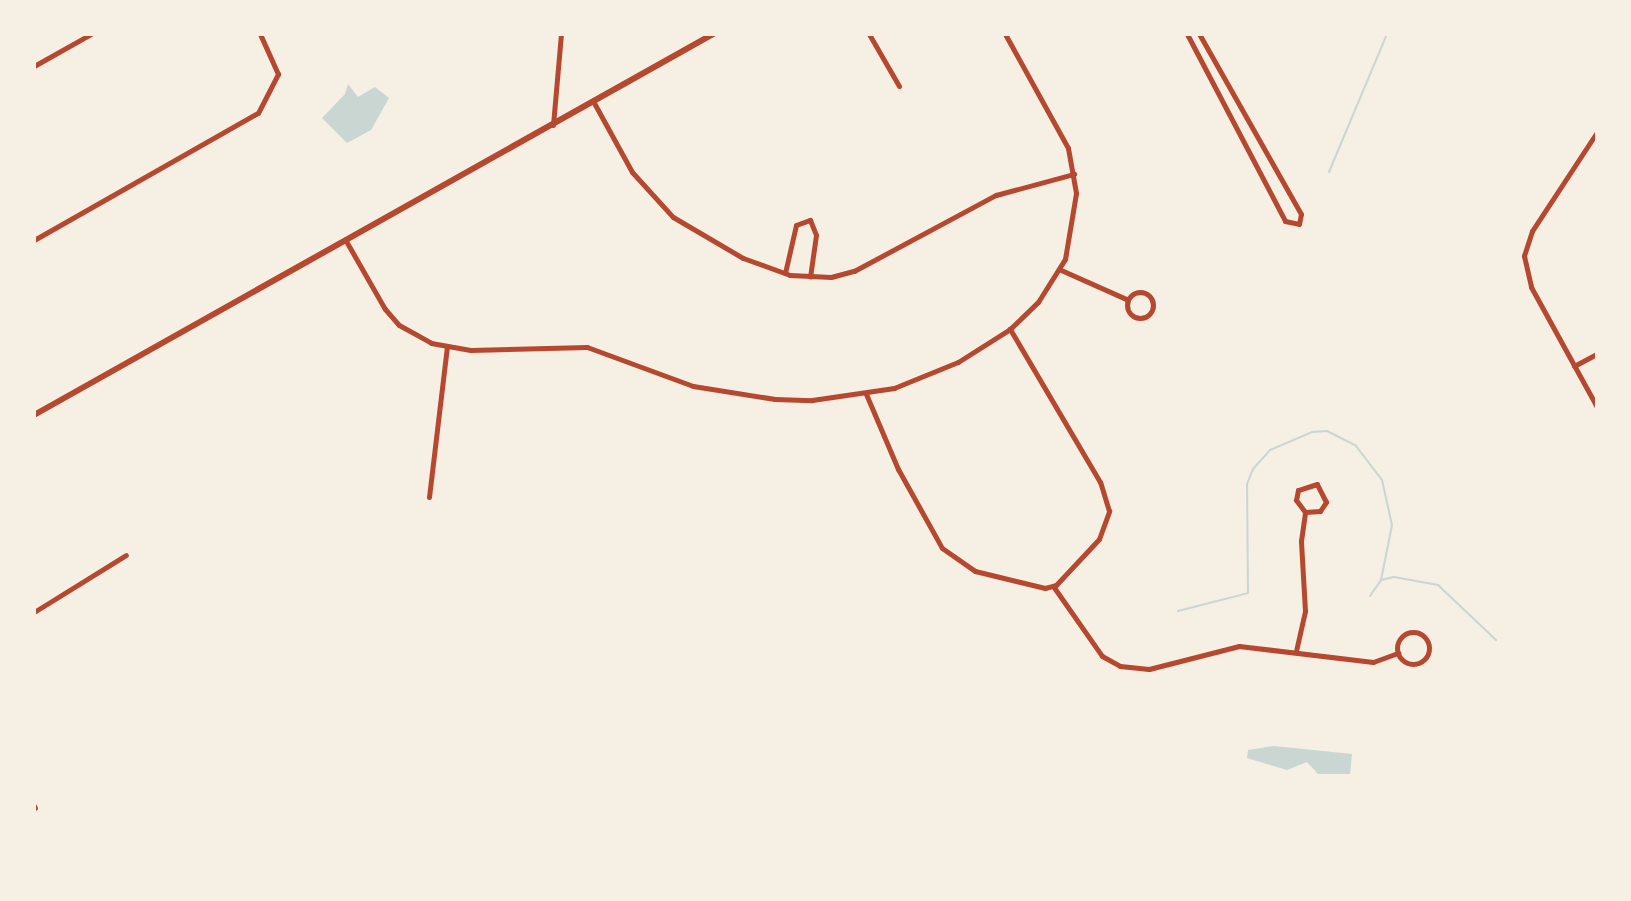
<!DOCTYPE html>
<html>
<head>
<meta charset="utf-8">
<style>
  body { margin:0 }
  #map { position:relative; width:1631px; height:901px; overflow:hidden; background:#f6efe4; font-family:Lato,sans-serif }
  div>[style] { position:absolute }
  .water>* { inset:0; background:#c9d6d2 }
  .stream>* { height:2px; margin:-1px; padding:0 1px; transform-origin:1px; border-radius:1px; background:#c9d6d2 }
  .minor>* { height:5px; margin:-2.5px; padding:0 2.5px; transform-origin:2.5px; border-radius:2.5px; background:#b5482f }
  .minor>.ring { margin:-2.5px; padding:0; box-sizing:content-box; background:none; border:5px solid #b5482f; border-radius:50% }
  .tertiary>* { height:6px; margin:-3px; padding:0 3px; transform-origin:3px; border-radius:3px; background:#b5482f }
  span { translate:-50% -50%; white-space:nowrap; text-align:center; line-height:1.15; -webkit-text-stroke:8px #f6efe4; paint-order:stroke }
  .frame { position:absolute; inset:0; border:36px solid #f6efe4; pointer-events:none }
</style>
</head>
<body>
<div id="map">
  <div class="water">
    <div style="clip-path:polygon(348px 84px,358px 97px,375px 87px,389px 98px,371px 130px,347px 143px,322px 118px,345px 94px)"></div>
    <div style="clip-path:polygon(1274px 746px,1352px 754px,1350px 774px,1318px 774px,1307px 762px,1287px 770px,1247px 758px,1248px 750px)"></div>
  </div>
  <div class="stream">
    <div style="left:1329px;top:172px;width:150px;rotate:-67.2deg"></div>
    <div style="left:1370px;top:596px;width:19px;rotate:-55deg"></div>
    <div style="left:1381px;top:580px;width:13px;rotate:-13deg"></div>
    <div style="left:1394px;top:577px;width:45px;rotate:10.3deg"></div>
    <div style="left:1438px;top:585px;width:80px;rotate:43.5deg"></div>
    <div style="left:1178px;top:611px;width:72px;rotate:-14.4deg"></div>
    <div style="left:1248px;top:593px;width:109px;rotate:-90.5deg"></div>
    <div style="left:1247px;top:484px;width:16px;rotate:-68deg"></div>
    <div style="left:1253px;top:469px;width:25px;rotate:-48deg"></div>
    <div style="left:1270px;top:450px;width:46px;rotate:-23.2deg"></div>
    <div style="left:1312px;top:432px;width:15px;rotate:-4deg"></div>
    <div style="left:1327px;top:431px;width:33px;rotate:27deg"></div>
    <div style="left:1356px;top:446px;width:43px;rotate:52.6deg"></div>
    <div style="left:1382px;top:480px;width:46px;rotate:77.5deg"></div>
    <div style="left:1392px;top:525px;width:56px;rotate:101.3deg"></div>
  </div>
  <div class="minor">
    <div style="left:869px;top:34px;width:60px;rotate:60deg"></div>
    <div style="left:1187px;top:34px;width:211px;rotate:62.3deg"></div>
    <div style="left:1285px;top:221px;width:14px;rotate:12deg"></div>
    <div style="left:1299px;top:224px;width:10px;rotate:-79deg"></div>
    <div style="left:1301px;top:214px;width:207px;rotate:-119.5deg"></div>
    <div style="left:34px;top:66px;width:65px;rotate:-29.3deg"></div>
    <div style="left:593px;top:101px;width:81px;rotate:61.2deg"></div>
    <div style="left:632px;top:172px;width:61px;rotate:47.7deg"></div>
    <div style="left:673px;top:217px;width:81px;rotate:30.4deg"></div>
    <div style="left:743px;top:258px;width:50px;rotate:19.9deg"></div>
    <div style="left:790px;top:275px;width:41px;rotate:2.8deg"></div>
    <div style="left:831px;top:277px;width:24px;rotate:-15deg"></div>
    <div style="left:854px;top:271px;width:161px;rotate:-28.2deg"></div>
    <div style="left:996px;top:195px;width:81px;rotate:-15.1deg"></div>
    <div style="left:553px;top:125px;width:91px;rotate:-85deg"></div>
    <div style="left:1597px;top:132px;width:118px;rotate:123.3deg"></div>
    <div style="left:1532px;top:231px;width:26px;rotate:108deg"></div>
    <div style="left:1524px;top:256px;width:32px;rotate:77deg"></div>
    <div style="left:1531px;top:287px;width:137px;rotate:61.2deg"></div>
    <div style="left:34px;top:240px;width:257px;rotate:-29.6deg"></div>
    <div style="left:258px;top:113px;width:44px;rotate:-62.9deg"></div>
    <div style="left:278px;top:74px;width:44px;rotate:-114.2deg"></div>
    <div style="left:346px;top:241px;width:78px;rotate:60.2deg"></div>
    <div style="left:385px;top:309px;width:21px;rotate:49deg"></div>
    <div style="left:399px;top:325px;width:37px;rotate:29deg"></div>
    <div style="left:431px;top:343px;width:40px;rotate:10deg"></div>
    <div style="left:470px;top:350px;width:117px;rotate:-1.5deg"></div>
    <div style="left:587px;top:347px;width:113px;rotate:20.2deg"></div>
    <div style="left:693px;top:386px;width:83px;rotate:9deg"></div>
    <div style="left:775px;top:399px;width:37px;rotate:2deg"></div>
    <div style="left:812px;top:400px;width:83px;rotate:-8.3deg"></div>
    <div style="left:894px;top:388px;width:69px;rotate:-22.1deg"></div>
    <div style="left:958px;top:362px;width:62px;rotate:-32.4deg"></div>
    <div style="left:1010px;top:329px;width:39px;rotate:-44deg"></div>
    <div style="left:1038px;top:302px;width:51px;rotate:-57.9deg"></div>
    <div style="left:1065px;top:259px;width:67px;rotate:-80.5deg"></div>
    <div style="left:1076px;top:193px;width:46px;rotate:-100.1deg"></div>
    <div style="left:1068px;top:148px;width:130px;rotate:-118.9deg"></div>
    <div style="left:1061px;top:270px;width:71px;rotate:24deg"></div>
    <div style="left:785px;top:273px;width:49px;rotate:-77.1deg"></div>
    <div style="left:796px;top:225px;width:15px;rotate:-20deg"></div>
    <div style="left:810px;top:220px;width:16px;rotate:68deg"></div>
    <div style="left:816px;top:235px;width:42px;rotate:98.1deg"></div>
    <div class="ring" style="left:1127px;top:292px;width:21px;height:21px"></div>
    <div style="left:1574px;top:366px;width:26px;rotate:-28deg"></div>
    <div style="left:866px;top:394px;width:82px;rotate:66.9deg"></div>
    <div style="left:898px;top:469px;width:90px;rotate:60.9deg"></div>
    <div style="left:942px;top:548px;width:40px;rotate:34.9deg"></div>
    <div style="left:975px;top:571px;width:72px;rotate:13.7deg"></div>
    <div style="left:1045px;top:588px;width:11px;rotate:-15deg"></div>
    <div style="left:1056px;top:585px;width:63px;rotate:-46.9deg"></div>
    <div style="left:1099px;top:539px;width:30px;rotate:-70deg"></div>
    <div style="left:1109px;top:511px;width:30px;rotate:-107deg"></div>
    <div style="left:1100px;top:482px;width:178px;rotate:-120.5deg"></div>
    <div style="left:429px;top:497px;width:151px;rotate:-83.2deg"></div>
    <div style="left:1053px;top:586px;width:85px;rotate:55deg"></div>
    <div style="left:1102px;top:656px;width:21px;rotate:29deg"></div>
    <div style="left:1120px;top:666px;width:29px;rotate:6deg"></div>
    <div style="left:1149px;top:669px;width:93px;rotate:-14.3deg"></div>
    <div style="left:1239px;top:646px;width:135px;rotate:6.8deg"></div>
    <div style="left:1373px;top:662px;width:27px;rotate:-20deg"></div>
    <div style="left:34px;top:612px;width:108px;rotate:-31.8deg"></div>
    <div class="ring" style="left:1397px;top:632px;width:27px;height:27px"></div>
    <div style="left:1296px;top:651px;width:41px;rotate:-77.3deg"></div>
    <div style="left:1305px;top:611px;width:70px;rotate:-93.3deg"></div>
    <div style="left:1301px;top:541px;width:29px;rotate:-82deg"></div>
    <div style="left:1305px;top:512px;width:15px;rotate:-4deg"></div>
    <div style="left:1320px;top:511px;width:11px;rotate:-56deg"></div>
    <div style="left:1326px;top:502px;width:20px;rotate:-117deg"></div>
    <div style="left:1317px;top:484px;width:20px;rotate:162deg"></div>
    <div style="left:1298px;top:490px;width:10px;rotate:101deg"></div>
    <div style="left:1296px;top:500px;width:15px;rotate:53deg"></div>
    <div style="left:34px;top:806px;width:2px;rotate:63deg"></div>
  </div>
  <div class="tertiary">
    <div style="left:34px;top:415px;width:779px;rotate:-29.3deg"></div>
  </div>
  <div class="frame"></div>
</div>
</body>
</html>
